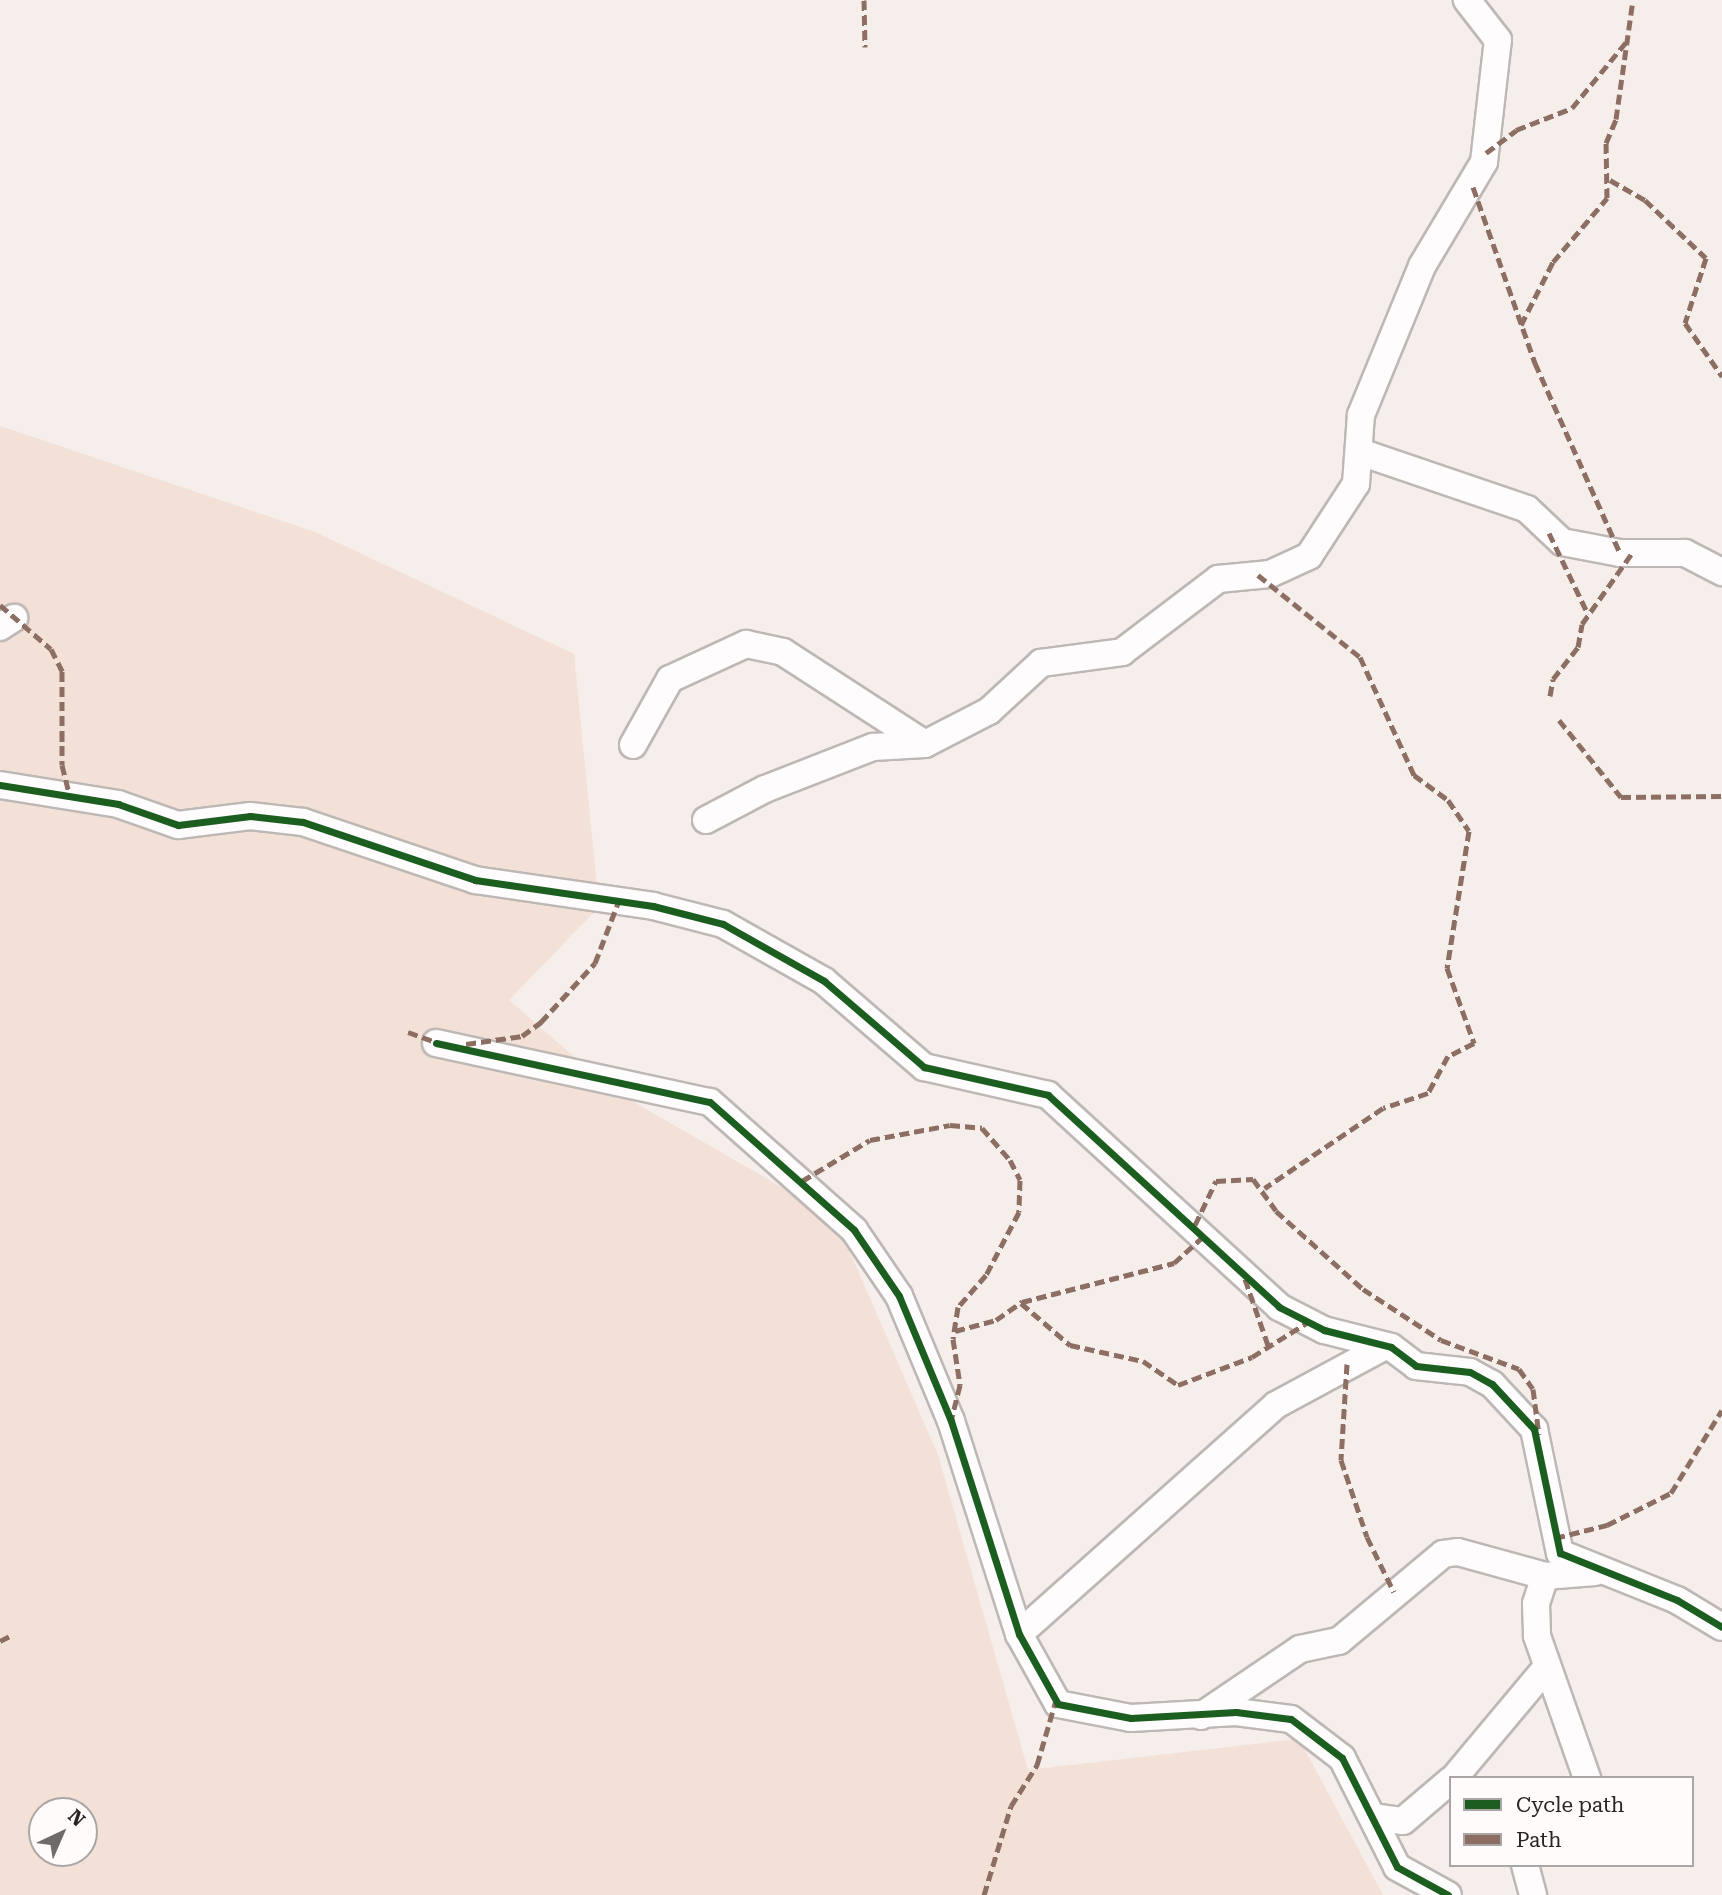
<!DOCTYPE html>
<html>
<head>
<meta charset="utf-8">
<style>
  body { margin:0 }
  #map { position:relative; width:1722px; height:1895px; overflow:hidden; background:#f5eeeb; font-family:"Roboto Serif",serif }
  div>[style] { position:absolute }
  .green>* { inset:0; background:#f3e0d6 }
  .roads { filter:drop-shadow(2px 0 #bdb8b5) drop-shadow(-2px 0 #bdb8b5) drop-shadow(0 2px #bdb8b5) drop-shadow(0 -2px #bdb8b5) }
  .minor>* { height:26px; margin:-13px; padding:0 13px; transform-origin:13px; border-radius:13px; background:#fefcfc }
  .quiet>* { height:5px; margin-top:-2.5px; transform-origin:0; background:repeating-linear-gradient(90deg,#8d6e63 0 10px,transparent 0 15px) }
  .cycleway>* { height:7px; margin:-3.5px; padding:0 3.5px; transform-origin:3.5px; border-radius:3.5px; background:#1b5e20 }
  span { translate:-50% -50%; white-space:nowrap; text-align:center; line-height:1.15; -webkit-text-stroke:6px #fffcfb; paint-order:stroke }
  .legend { position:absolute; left:1449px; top:1776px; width:245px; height:91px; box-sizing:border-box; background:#fffcfb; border:2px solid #a9a6a5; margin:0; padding:9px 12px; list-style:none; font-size:21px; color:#292523 }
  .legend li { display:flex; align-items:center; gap:14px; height:35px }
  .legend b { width:35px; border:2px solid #a9a6a5 }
  .north { position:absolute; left:28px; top:1797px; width:70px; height:70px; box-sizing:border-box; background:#fffcfb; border:2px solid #a9a6a5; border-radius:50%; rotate:44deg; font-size:19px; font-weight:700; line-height:28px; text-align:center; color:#292523 }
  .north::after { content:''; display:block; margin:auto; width:24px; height:32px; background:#706b69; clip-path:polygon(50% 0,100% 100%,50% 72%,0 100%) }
</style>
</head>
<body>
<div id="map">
  <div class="green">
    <div style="clip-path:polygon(evenodd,0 426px,315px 532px,574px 654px,599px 907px,509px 1000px,611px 1089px,835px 1218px,938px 1455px,1028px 1770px,1299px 1739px,1383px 1895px,0 1895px,0 426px,42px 1811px,84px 1811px,84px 1853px,42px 1853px,42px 1811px)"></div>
  </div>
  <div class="roads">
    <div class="minor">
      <div style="left:1360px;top:452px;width:176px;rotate:18.8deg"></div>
      <div style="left:1527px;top:509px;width:48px;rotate:43.3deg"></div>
      <div style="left:1562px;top:542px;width:59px;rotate:10.7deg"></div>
      <div style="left:1620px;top:553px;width:65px"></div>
      <div style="left:1685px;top:553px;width:42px;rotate:27.2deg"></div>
      <div style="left:0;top:627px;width:17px;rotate:-33deg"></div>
      <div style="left:633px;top:745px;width:76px;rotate:-60.7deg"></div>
      <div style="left:670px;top:679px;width:84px;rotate:-24.7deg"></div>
      <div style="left:746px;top:644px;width:38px;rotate:12deg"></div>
      <div style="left:783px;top:652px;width:169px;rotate:32.9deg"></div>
      <div style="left:0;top:785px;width:120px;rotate:9.1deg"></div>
      <div style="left:118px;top:804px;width:64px;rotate:19.3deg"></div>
      <div style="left:178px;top:825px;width:73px;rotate:-7.1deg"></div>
      <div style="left:250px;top:816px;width:53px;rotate:6.5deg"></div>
      <div style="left:303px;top:822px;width:182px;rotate:18.6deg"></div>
      <div style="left:475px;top:880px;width:180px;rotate:8.3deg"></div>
      <div style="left:653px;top:906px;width:72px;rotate:14.4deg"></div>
      <div style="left:723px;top:924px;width:116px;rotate:29.4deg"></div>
      <div style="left:824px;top:981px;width:132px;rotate:40.7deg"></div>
      <div style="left:924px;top:1067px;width:127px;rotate:12.7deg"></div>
      <div style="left:1048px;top:1095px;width:314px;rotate:42.5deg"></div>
      <div style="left:1279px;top:1307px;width:51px;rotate:27.1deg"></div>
      <div style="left:1324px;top:1330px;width:69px;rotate:14.2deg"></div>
      <div style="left:1391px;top:1347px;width:31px;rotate:37deg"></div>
      <div style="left:1416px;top:1366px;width:54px;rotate:6.3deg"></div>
      <div style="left:1470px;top:1372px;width:25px;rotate:29deg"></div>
      <div style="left:1492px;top:1384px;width:62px;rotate:47deg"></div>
      <div style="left:1534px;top:1429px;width:127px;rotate:78.2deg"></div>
      <div style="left:1560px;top:1553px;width:126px;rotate:21.9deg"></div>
      <div style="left:1677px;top:1600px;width:52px;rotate:31deg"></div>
      <div style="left:706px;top:820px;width:67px;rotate:-27.7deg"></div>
      <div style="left:765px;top:789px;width:116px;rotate:-21.3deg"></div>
      <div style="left:873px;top:747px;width:52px;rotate:-3.3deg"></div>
      <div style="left:925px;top:744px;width:72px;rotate:-27.3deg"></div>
      <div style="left:989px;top:711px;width:71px;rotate:-42.7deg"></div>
      <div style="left:1041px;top:663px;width:82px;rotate:-7.7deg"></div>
      <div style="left:1122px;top:652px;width:121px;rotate:-37.2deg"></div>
      <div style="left:1218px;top:579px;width:52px;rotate:-5.5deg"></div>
      <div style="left:1270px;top:574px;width:43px;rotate:-24.8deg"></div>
      <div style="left:1309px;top:556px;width:86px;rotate:-56.9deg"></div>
      <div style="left:1356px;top:484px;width:69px;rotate:-85.9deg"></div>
      <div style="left:1361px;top:415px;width:161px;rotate:-67.7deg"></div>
      <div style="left:1422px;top:266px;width:121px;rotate:-59.2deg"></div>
      <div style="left:1484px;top:162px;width:123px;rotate:-83.5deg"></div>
      <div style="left:1498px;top:40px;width:51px;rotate:-127.8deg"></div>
      <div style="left:436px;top:1043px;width:280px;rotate:12.2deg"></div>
      <div style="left:710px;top:1102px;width:193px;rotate:41.6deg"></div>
      <div style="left:854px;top:1230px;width:80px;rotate:55.7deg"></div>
      <div style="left:899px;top:1296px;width:135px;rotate:67.4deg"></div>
      <div style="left:951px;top:1421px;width:224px;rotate:72.3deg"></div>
      <div style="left:1019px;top:1634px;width:80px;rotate:60.9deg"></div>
      <div style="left:1058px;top:1704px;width:74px;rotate:10.9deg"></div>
      <div style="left:1131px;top:1718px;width:105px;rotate:-3.3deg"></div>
      <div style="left:1236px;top:1712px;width:55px;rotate:7.3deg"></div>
      <div style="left:1291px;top:1719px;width:64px;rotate:37.4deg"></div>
      <div style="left:1342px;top:1758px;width:122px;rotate:63.2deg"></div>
      <div style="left:1397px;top:1867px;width:58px;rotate:28.8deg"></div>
      <div style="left:1545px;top:1576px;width:29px;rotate:108deg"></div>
      <div style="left:1536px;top:1604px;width:32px;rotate:88deg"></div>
      <div style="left:1537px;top:1636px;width:151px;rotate:70.6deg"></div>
      <div style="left:1019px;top:1634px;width:344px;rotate:-41.7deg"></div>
      <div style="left:1276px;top:1405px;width:124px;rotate:-28.4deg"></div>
      <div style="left:1201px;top:1716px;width:120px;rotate:-34.1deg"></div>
      <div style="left:1300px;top:1649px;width:40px;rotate:-12deg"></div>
      <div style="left:1339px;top:1641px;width:136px;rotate:-39.9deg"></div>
      <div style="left:1443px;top:1554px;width:15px;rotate:-8deg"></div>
      <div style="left:1458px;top:1552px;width:90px;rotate:15.4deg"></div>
      <div style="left:1545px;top:1576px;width:50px;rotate:-4.6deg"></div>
      <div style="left:1454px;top:1778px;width:143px;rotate:-50.1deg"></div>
      <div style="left:1374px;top:1817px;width:29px;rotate:8deg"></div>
      <div style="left:1403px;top:1821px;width:63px;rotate:-40.5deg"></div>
      <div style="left:1525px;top:1865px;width:31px;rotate:75deg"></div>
    </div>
  </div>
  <div class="quiet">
    <div style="left:864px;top:0;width:47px;rotate:88.8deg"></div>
    <div style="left:1486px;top:153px;width:38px;rotate:-37deg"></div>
    <div style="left:1516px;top:130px;width:60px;rotate:-21.4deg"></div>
    <div style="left:1572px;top:108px;width:87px;rotate:-50.6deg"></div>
    <div style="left:1610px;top:180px;width:40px;rotate:29.7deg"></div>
    <div style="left:1645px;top:200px;width:84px;rotate:43.6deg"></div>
    <div style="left:1706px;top:258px;width:68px;rotate:107.9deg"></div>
    <div style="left:1685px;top:323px;width:65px;rotate:55.1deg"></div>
    <div style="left:1473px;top:187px;width:187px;rotate:70.6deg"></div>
    <div style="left:1535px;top:363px;width:208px;rotate:65.9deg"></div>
    <div style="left:1521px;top:325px;width:71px;rotate:-63.1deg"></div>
    <div style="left:1553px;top:262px;width:84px;rotate:-49.8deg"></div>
    <div style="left:1607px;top:198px;width:55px;rotate:-91deg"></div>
    <div style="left:1606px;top:143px;width:26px;rotate:-67deg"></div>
    <div style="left:1616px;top:119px;width:120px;rotate:-81.9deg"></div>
    <div style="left:1549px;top:533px;width:90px;rotate:64.3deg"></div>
    <div style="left:1258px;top:575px;width:131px;rotate:38.8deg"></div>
    <div style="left:1360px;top:657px;width:130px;rotate:65.4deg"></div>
    <div style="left:1414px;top:775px;width:42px;rotate:36.3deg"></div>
    <div style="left:1448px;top:800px;width:37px;rotate:56deg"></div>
    <div style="left:1469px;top:831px;width:139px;rotate:99.1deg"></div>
    <div style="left:1447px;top:968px;width:80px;rotate:70.2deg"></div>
    <div style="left:1474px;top:1043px;width:29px;rotate:153deg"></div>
    <div style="left:1448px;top:1056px;width:42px;rotate:118.4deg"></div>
    <div style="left:1428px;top:1093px;width:47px;rotate:161.6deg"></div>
    <div style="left:1383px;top:1108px;width:143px;rotate:145.9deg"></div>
    <div style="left:0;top:605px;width:67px;rotate:40.8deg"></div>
    <div style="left:51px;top:649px;width:25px;rotate:63deg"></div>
    <div style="left:62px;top:671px;width:94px;rotate:90deg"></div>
    <div style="left:62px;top:765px;width:29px;rotate:76deg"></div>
    <div style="left:1550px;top:696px;width:17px;rotate:-80deg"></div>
    <div style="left:1553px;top:679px;width:41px;rotate:-52deg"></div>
    <div style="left:1578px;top:647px;width:23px;rotate:-80deg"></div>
    <div style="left:1582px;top:624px;width:87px;rotate:-54.8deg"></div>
    <div style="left:1559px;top:720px;width:99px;rotate:51.2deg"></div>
    <div style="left:1621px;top:797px;width:101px;rotate:-0.6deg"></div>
    <div style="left:408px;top:1032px;width:35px;rotate:20deg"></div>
    <div style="left:466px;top:1044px;width:57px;rotate:-8.1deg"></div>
    <div style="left:522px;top:1036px;width:24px;rotate:-36deg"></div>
    <div style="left:541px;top:1022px;width:80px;rotate:-47.5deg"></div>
    <div style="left:595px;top:963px;width:64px;rotate:-69deg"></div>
    <div style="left:802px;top:1181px;width:79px;rotate:-31.1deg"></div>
    <div style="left:870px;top:1140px;width:81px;rotate:-10.6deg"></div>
    <div style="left:950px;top:1125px;width:32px;rotate:5deg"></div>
    <div style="left:982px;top:1128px;width:43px;rotate:48.8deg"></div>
    <div style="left:1010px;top:1160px;width:22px;rotate:63deg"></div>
    <div style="left:1020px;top:1180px;width:32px;rotate:92deg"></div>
    <div style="left:1019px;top:1212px;width:71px;rotate:117.6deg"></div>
    <div style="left:986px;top:1275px;width:43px;rotate:131.2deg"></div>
    <div style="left:958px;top:1307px;width:32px;rotate:99deg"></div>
    <div style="left:953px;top:1339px;width:47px;rotate:81.3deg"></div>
    <div style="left:960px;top:1385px;width:36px;rotate:104deg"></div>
    <div style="left:1195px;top:1225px;width:49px;rotate:-64.5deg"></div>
    <div style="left:1216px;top:1181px;width:37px;rotate:-3deg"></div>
    <div style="left:1253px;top:1179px;width:39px;rotate:54deg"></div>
    <div style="left:1276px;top:1211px;width:117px;rotate:41.9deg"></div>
    <div style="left:1363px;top:1289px;width:93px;rotate:33.2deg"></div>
    <div style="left:1441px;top:1340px;width:83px;rotate:20.4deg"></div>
    <div style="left:1519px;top:1369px;width:24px;rotate:55deg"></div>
    <div style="left:1533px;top:1389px;width:46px;rotate:82.6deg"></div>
    <div style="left:1245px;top:1279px;width:70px;rotate:70.8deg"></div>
    <div style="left:1021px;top:1303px;width:65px;rotate:40.6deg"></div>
    <div style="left:1070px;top:1345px;width:75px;rotate:12.4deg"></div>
    <div style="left:1143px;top:1361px;width:42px;rotate:34.4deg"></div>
    <div style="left:1178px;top:1385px;width:79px;rotate:-20.7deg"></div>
    <div style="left:1252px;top:1357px;width:66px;rotate:-32deg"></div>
    <div style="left:955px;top:1331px;width:42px;rotate:-15deg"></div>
    <div style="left:996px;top:1320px;width:32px;rotate:-35deg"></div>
    <div style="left:1022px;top:1302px;width:157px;rotate:-14.4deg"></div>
    <div style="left:1174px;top:1263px;width:43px;rotate:-42.2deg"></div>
    <div style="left:1347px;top:1364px;width:96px;rotate:93.6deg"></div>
    <div style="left:1341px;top:1460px;width:81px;rotate:71.3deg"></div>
    <div style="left:1367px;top:1537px;width:61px;rotate:63.9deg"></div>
    <div style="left:1555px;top:1538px;width:54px;rotate:-14deg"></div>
    <div style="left:1607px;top:1525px;width:72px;rotate:-26.6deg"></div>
    <div style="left:1671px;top:1493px;width:97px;rotate:-58.4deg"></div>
    <div style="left:0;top:1641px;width:11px;rotate:-27deg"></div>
    <div style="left:984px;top:1895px;width:93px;rotate:-73.1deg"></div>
    <div style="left:1011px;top:1806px;width:49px;rotate:-57.6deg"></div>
    <div style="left:1037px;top:1765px;width:68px;rotate:-73.7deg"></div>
  </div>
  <div class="cycleway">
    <div style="left:0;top:785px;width:120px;rotate:9.1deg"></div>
    <div style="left:118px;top:804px;width:64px;rotate:19.3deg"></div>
    <div style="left:178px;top:825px;width:73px;rotate:-7.1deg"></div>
    <div style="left:250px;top:816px;width:53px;rotate:6.5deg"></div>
    <div style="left:303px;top:822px;width:182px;rotate:18.6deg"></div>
    <div style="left:475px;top:880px;width:180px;rotate:8.3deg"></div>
    <div style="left:653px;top:906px;width:72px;rotate:14.4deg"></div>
    <div style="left:723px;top:924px;width:116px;rotate:29.4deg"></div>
    <div style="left:824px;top:981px;width:132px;rotate:40.7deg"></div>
    <div style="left:924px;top:1067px;width:127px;rotate:12.7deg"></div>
    <div style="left:1048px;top:1095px;width:314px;rotate:42.5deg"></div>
    <div style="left:1279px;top:1307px;width:51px;rotate:27.1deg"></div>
    <div style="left:1324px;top:1330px;width:69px;rotate:14.2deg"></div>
    <div style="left:1391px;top:1347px;width:31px;rotate:37deg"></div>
    <div style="left:1416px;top:1366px;width:54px;rotate:6.3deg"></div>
    <div style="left:1470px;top:1372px;width:25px;rotate:29deg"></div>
    <div style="left:1492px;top:1384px;width:62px;rotate:47deg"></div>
    <div style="left:1534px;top:1429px;width:127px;rotate:78.2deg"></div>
    <div style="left:1560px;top:1553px;width:126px;rotate:21.9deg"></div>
    <div style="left:1677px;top:1600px;width:52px;rotate:31deg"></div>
    <div style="left:436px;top:1043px;width:280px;rotate:12.2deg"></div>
    <div style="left:710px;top:1102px;width:193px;rotate:41.6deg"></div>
    <div style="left:854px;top:1230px;width:80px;rotate:55.7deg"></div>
    <div style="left:899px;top:1296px;width:135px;rotate:67.4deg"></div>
    <div style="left:951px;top:1421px;width:224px;rotate:72.3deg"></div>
    <div style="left:1019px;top:1634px;width:80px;rotate:60.9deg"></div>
    <div style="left:1058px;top:1704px;width:74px;rotate:10.9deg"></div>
    <div style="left:1131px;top:1718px;width:105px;rotate:-3.3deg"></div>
    <div style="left:1236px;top:1712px;width:55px;rotate:7.3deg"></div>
    <div style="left:1291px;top:1719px;width:64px;rotate:37.4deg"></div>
    <div style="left:1342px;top:1758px;width:122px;rotate:63.2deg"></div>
    <div style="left:1397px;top:1867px;width:58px;rotate:28.8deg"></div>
  </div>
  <ul class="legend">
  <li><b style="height:9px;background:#1b5e20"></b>Cycle path</li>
  <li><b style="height:9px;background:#8d6e63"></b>Path</li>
  </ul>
  <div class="north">N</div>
</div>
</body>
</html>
